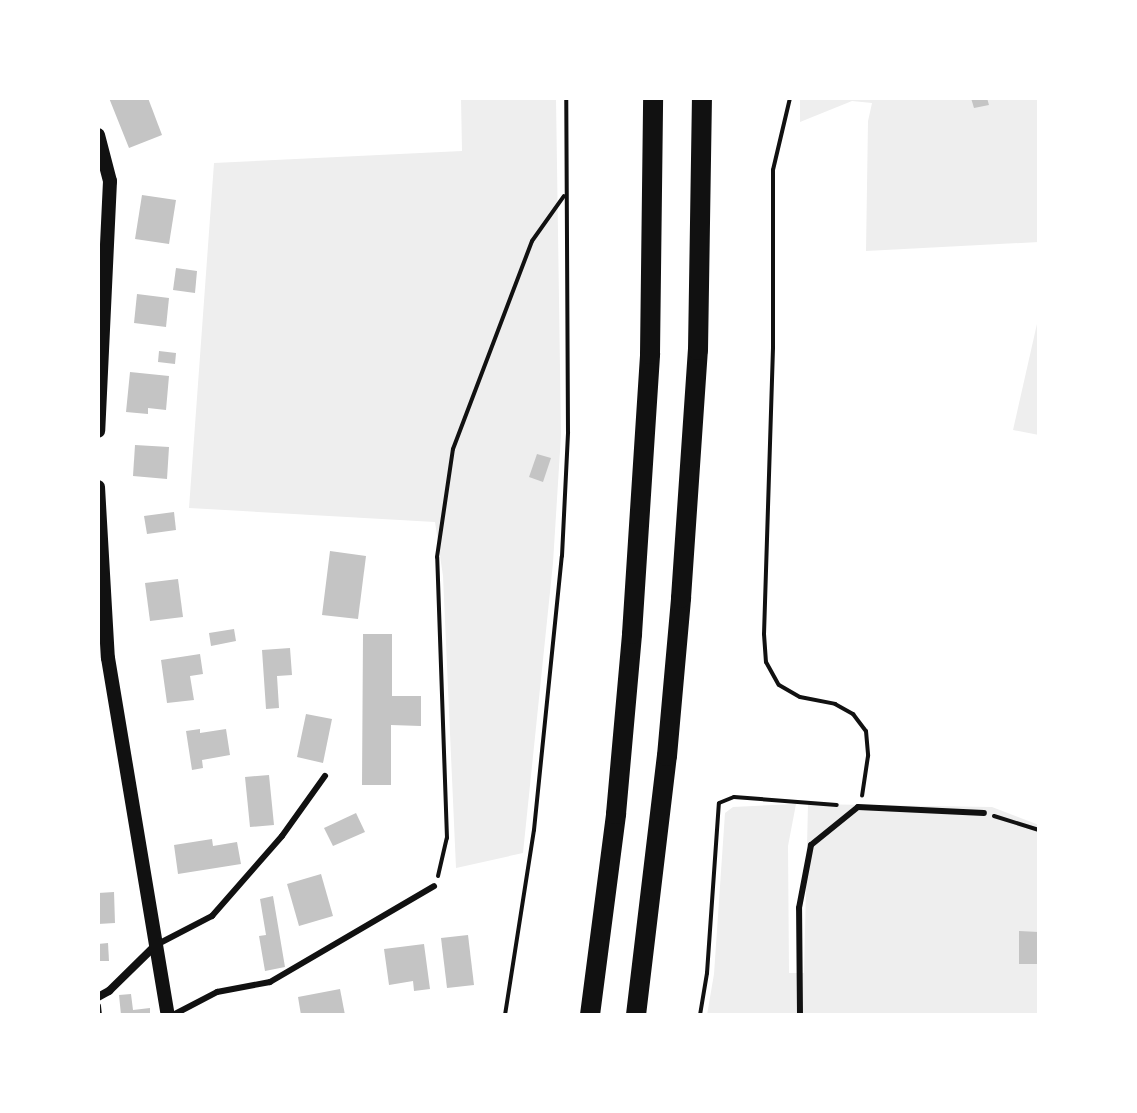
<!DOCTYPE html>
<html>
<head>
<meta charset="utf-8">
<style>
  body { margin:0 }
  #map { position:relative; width:1137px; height:1113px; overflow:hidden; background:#fff; font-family:Overpass,sans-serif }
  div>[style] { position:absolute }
  .green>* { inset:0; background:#eee }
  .building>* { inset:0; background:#c4c4c4 }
  .path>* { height:4px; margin:-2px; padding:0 2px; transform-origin:2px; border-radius:2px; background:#111 }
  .service>* { height:6px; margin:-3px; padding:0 3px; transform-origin:3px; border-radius:3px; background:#111 }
  .minor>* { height:8px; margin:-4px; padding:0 4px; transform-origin:4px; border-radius:4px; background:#111 }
  .tertiary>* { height:14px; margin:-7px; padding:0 7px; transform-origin:7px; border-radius:7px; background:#111 }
  .motorway>* { height:20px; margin:-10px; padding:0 10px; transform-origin:10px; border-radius:10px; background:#111 }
  span { translate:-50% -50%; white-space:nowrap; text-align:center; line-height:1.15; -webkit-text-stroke:6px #fff; paint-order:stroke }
  .frame { position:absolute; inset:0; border:100px solid #fff; pointer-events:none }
</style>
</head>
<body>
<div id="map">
  <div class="green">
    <div style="clip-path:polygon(461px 98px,556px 98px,561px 435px,553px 563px,523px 853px,456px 868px,443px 576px,435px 522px,189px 508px,214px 163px,462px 151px)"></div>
    <div style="clip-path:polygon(800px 98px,1039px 98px,1039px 242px,866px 251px,868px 121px,872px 103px,852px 101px,800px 122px)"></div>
    <div style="clip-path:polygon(1039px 315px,1039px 435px,1013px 430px)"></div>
    <div style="clip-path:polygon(796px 804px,788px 846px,789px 973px,804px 973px,808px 804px,992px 807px,1039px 825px,1039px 1015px,707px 1015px,714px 974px,725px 813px,733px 807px)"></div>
  </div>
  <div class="building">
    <div style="clip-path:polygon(109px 98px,148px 98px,162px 135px,129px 148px)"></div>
    <div style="clip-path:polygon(971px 98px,987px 98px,989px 105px,974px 108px)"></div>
    <div style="clip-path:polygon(142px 195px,176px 200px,169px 244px,135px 239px)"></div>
    <div style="clip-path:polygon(176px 268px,197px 271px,195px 293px,173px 290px)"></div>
    <div style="clip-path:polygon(137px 294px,169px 298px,166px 327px,134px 323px)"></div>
    <div style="clip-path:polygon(159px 351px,176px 353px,175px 364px,158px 362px)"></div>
    <div style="clip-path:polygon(130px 372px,169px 376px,166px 410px,148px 408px,148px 414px,126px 412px)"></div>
    <div style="clip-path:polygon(135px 445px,169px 447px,167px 479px,133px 476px)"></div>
    <div style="clip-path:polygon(537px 454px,551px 458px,543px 482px,529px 477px)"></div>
    <div style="clip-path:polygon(174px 512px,176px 530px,147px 534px,144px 516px)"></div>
    <div style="clip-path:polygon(330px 551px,366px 556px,358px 619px,322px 615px)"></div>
    <div style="clip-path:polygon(178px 579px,183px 617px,150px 621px,145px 583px)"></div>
    <div style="clip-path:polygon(234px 629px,236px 641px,211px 646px,209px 633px)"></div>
    <div style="clip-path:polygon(363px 634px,392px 634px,392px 696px,421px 696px,421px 726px,391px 725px,391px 785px,362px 785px)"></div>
    <div style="clip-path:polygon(290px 648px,292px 675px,277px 676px,279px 708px,266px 709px,262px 650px)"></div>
    <div style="clip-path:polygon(200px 654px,203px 674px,190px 676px,194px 700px,167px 703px,161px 660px)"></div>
    <div style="clip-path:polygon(306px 714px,332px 719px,323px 763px,297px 757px)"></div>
    <div style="clip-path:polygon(200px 729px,200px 733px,226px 729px,230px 755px,202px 760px,203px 768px,192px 770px,186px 731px)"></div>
    <div style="clip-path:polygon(269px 775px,274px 825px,250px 827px,245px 777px)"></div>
    <div style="clip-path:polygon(356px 813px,365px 832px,333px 846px,324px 828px)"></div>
    <div style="clip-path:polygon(212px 839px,213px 846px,237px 842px,241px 864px,178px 874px,174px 845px)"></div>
    <div style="clip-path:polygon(321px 874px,333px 916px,299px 926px,287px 884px)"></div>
    <div style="clip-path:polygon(114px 892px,115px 923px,98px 924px,98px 893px)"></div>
    <div style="clip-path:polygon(273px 896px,285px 967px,265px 971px,259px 936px,266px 935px,260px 899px)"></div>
    <div style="clip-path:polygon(1019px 931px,1039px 932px,1039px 964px,1019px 964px)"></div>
    <div style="clip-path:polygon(468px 935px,474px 985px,447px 988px,441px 938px)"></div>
    <div style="clip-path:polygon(108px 943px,109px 961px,98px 961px,98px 944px)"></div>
    <div style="clip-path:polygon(424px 944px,430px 989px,414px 991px,413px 981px,389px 985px,384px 949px)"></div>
    <div style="clip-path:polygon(340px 989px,345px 1015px,301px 1015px,298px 997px)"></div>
    <div style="clip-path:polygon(131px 994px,133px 1010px,150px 1008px,150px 1015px,121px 1015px,119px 995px)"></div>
  </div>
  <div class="path">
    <div style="left:790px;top:98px;width:74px;rotate:103.3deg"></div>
    <div style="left:773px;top:170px;width:178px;rotate:90deg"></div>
    <div style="left:773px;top:348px;width:286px;rotate:91.8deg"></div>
    <div style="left:764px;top:634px;width:28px;rotate:86deg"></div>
    <div style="left:766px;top:662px;width:26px;rotate:61deg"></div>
    <div style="left:779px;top:685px;width:24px;rotate:30deg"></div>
    <div style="left:800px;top:697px;width:36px;rotate:11deg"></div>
    <div style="left:835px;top:704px;width:21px;rotate:29deg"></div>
    <div style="left:853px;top:714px;width:21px;rotate:53deg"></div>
    <div style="left:866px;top:731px;width:25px;rotate:85deg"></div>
    <div style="left:868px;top:756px;width:40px;rotate:98.5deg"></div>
    <div style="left:994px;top:816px;width:47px;rotate:17.3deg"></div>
    <div style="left:438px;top:876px;width:39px;rotate:-77deg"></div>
    <div style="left:447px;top:838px;width:281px;rotate:-92deg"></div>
    <div style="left:437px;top:557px;width:109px;rotate:-81.6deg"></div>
    <div style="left:453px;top:449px;width:222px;rotate:-69.2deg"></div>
    <div style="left:532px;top:241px;width:55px;rotate:-54.6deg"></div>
    <div style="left:505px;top:1015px;width:187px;rotate:-81.1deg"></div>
    <div style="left:534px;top:830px;width:275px;rotate:-84.2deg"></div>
    <div style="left:562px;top:556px;width:124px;rotate:-87.2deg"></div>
    <div style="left:568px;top:432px;width:334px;rotate:-90.3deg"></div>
    <div style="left:700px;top:1015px;width:43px;rotate:-80.5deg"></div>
    <div style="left:707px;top:973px;width:170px;rotate:-86deg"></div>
    <div style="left:719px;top:803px;width:16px;rotate:-22deg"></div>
    <div style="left:734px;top:797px;width:103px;rotate:4.4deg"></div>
  </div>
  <div class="service">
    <div style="left:158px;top:944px;width:61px;rotate:-27.4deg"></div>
    <div style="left:212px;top:916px;width:106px;rotate:-48.8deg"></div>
    <div style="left:282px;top:836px;width:74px;rotate:-54.4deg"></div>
    <div style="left:98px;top:1006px;width:9px;rotate:84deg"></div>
    <div style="left:173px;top:1015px;width:50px;rotate:-27.6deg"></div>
    <div style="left:217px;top:992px;width:54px;rotate:-10.7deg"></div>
    <div style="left:270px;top:982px;width:190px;rotate:-30.3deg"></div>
    <div style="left:800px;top:1015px;width:107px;rotate:-90.5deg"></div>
    <div style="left:799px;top:908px;width:64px;rotate:-79.2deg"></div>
    <div style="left:811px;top:845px;width:60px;rotate:-39deg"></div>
    <div style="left:858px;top:807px;width:126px;rotate:2.7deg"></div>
  </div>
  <div class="minor">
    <div style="left:98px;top:997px;width:13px;rotate:-29deg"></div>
    <div style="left:109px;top:991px;width:64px;rotate:-44.4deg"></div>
  </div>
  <div class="tertiary">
    <div style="left:98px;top:135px;width:48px;rotate:75.4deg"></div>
    <div style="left:110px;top:181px;width:250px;rotate:92.7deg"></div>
    <div style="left:98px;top:487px;width:171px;rotate:86.7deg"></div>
    <div style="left:108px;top:658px;width:362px;rotate:80.5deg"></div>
  </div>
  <div class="motorway">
    <div style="left:590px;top:1015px;width:203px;rotate:-82.6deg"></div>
    <div style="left:616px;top:814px;width:181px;rotate:-84.9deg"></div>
    <div style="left:632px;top:634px;width:281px;rotate:-86.3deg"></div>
    <div style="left:650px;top:354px;width:256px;rotate:-89.3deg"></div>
    <div style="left:636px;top:1015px;width:261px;rotate:-83.2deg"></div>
    <div style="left:667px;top:756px;width:159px;rotate:-84.9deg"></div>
    <div style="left:681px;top:598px;width:249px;rotate:-86.1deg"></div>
    <div style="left:698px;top:350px;width:252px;rotate:-89.1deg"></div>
  </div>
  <div class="frame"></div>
</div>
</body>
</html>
